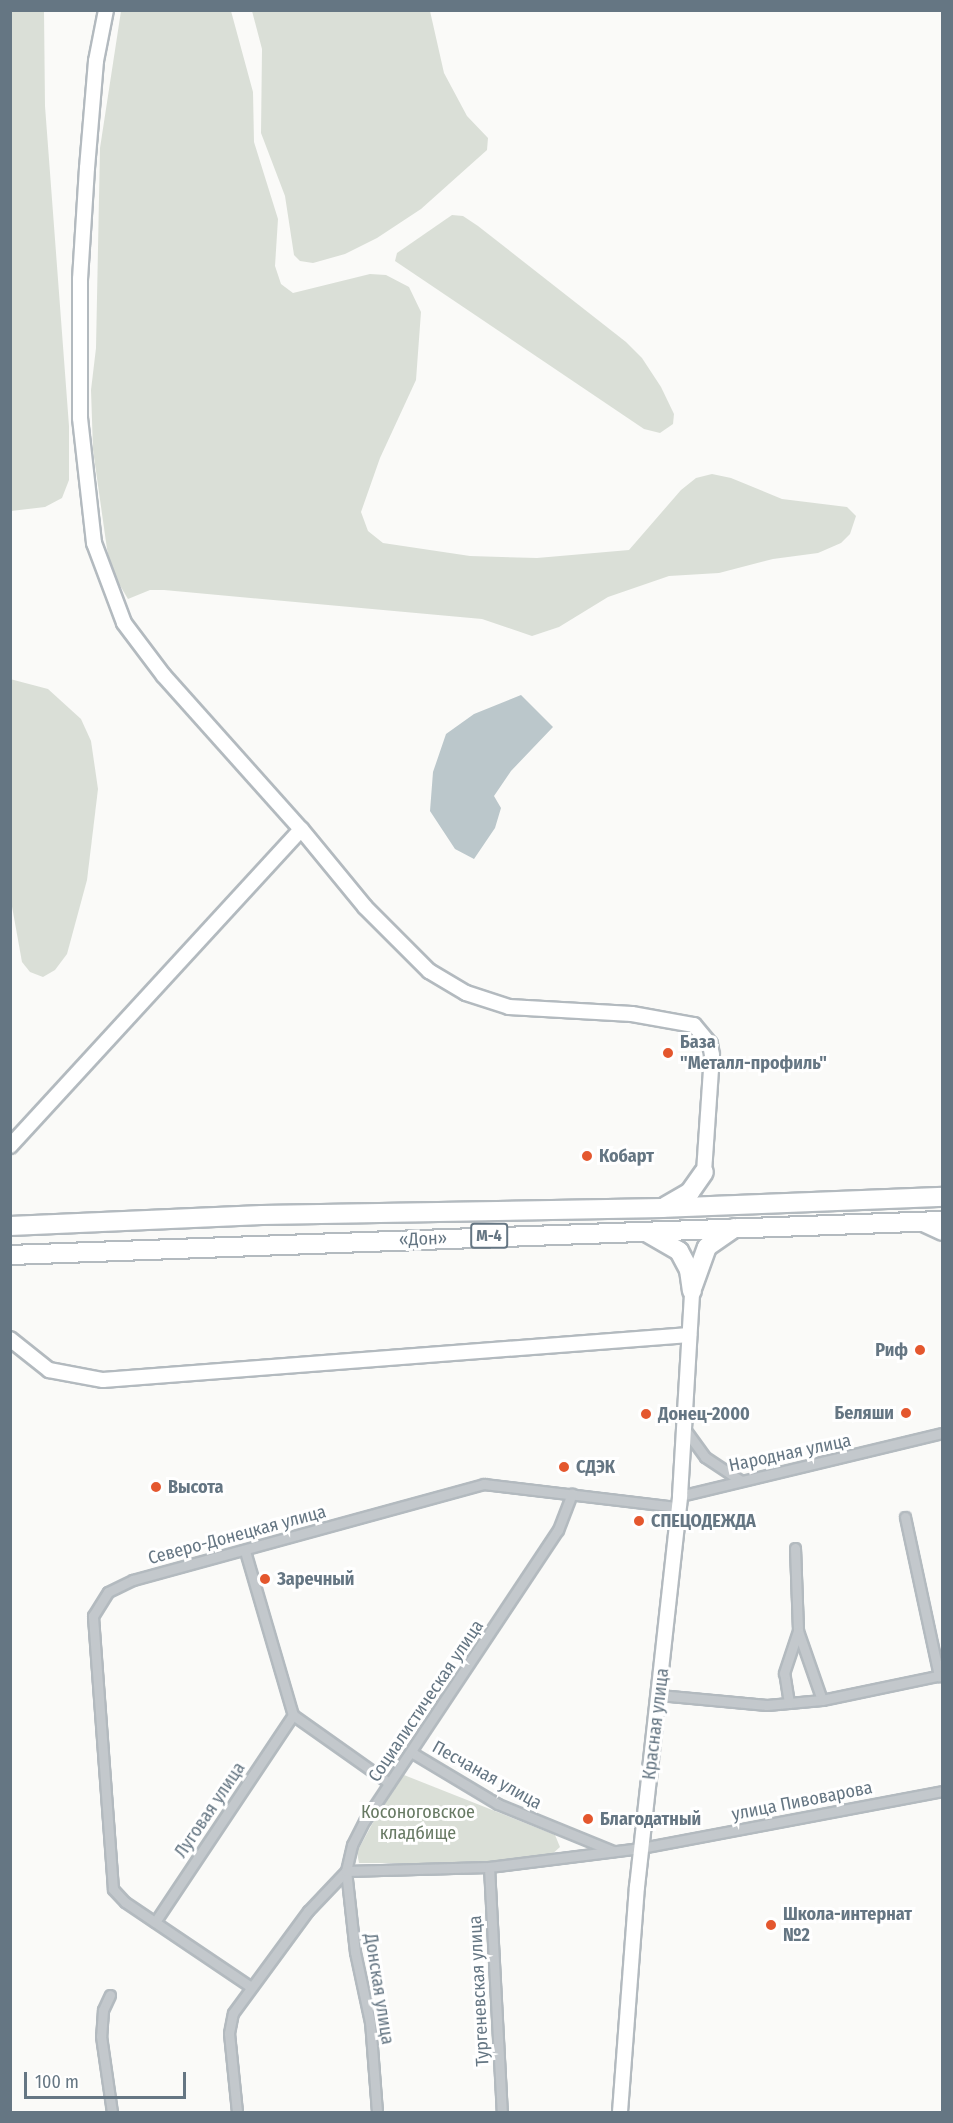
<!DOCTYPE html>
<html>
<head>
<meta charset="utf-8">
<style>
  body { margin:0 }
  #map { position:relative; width:953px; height:2123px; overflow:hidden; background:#fafaf8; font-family:"Fira Sans Condensed",sans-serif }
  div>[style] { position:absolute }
  .green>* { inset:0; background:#dadfd7 }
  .water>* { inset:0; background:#bbc7cb }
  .roads { filter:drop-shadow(2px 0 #b3babf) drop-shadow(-2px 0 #b3babf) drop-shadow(0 2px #b3babf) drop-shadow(0 -2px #b3babf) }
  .street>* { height:9px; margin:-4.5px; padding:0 4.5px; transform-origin:4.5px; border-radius:4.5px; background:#c3c8cc }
  .secondary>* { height:14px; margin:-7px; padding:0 7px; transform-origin:7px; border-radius:7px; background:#fff }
  .highway>* { height:18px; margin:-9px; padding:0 9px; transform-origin:9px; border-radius:9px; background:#fff }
  .dots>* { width:16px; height:16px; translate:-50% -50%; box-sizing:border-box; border:3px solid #fff; border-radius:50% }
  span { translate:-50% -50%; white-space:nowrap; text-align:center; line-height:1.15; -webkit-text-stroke:6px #fff; paint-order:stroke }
  .shield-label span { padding:2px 4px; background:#fff; border:2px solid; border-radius:4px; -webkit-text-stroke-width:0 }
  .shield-label { font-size:16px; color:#657683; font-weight:700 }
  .poi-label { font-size:18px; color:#657683; font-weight:700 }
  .left { translate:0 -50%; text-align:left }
  .right { translate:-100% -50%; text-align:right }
  .street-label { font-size:18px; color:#657683 }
  .park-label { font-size:18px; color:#687a64 }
  .frame { position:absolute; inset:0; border:12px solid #657683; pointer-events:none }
  .scale { position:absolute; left:24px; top:2072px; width:162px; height:27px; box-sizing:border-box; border:3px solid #657683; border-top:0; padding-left:8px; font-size:18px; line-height:21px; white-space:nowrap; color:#657683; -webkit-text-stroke:4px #fff; paint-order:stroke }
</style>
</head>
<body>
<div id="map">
  <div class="green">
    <div style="clip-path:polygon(10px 11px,44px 11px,45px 106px,69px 426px,69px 480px,62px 498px,45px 507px,11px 511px)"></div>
    <div style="clip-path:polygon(121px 11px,231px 11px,253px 92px,254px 142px,278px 219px,275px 266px,281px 284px,293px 293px,370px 274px,386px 275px,409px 287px,421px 312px,416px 380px,380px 458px,361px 512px,368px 531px,383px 543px,470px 556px,537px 558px,629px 550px,681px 490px,696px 478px,712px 474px,731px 478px,782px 499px,847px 507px,856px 516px,850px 534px,841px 543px,818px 553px,773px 559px,719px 573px,669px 576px,608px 597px,559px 627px,532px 636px,482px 619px,164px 590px,150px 590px,128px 599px,112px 572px,107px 549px,93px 450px,91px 390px,96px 348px,100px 148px)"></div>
    <div style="clip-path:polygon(252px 11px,430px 11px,444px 73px,467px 116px,488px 138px,487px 150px,421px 209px,377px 238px,345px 254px,313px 263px,300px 261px,294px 255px,285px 196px,261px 133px,262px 49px)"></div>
    <div style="clip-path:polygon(452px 215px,463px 216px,478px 226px,626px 342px,642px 358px,661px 387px,674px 414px,673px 424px,660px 433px,644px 429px,395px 261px,397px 253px)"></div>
    <div style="clip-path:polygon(10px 679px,48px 689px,81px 719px,91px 741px,98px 789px,87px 880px,67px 954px,55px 970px,43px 977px,30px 972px,22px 962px,11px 901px)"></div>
    <div style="clip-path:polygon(404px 1775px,555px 1835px,560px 1847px,550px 1856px,481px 1863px,359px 1863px,357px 1852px,396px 1780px)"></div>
  </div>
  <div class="water">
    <div style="clip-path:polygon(521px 695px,553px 727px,511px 771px,494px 796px,501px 808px,495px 828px,474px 859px,455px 849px,430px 811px,433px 772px,446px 734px,474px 714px)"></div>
  </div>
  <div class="roads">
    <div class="street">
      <div style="left:684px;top:1428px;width:36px;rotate:54deg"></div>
      <div style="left:705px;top:1457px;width:43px;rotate:33.7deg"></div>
      <div style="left:680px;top:1496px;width:269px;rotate:-13.5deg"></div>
      <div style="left:905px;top:1517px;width:163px;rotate:77.9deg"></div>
      <div style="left:795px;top:1548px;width:83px;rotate:87.9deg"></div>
      <div style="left:798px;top:1631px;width:73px;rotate:70.8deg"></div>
      <div style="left:245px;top:1551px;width:171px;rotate:73.7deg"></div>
      <div style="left:293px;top:1715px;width:118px;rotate:35.3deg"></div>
      <div style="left:659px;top:1695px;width:108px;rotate:5.3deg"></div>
      <div style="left:767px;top:1705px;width:55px;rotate:-5.2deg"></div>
      <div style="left:822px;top:1700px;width:123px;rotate:-11.8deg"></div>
      <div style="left:789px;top:1703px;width:30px;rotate:-99deg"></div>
      <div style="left:784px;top:1673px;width:44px;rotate:-71.6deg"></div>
      <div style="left:411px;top:1752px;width:101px;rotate:30.9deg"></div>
      <div style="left:498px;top:1804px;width:124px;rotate:22.2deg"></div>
      <div style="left:489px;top:1867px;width:245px;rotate:87deg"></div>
      <div style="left:155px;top:1922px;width:249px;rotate:-56.3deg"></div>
      <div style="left:251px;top:1987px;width:152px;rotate:-146deg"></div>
      <div style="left:125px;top:1902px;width:18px;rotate:-133deg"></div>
      <div style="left:113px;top:1889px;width:274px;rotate:-94.2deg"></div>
      <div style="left:93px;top:1616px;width:28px;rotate:-58deg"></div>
      <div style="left:108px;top:1592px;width:28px;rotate:-26deg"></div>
      <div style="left:133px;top:1580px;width:364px;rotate:-15.3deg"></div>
      <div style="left:484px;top:1484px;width:195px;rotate:6.8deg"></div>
      <div style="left:110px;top:1995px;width:17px;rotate:115deg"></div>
      <div style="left:103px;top:2010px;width:26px;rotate:94deg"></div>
      <div style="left:101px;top:2036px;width:77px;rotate:81.8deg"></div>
      <div style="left:237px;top:2112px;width:79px;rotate:-95.8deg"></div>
      <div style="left:229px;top:2033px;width:20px;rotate:-79deg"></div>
      <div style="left:233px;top:2013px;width:127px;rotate:-53.7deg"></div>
      <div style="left:308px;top:1911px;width:55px;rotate:-46.5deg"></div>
      <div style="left:346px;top:1871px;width:27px;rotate:-77deg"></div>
      <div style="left:352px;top:1845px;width:28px;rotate:-63deg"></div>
      <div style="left:365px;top:1820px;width:348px;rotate:-56.4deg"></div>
      <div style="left:558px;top:1530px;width:39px;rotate:-69deg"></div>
      <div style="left:377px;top:2112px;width:90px;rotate:-94.4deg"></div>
      <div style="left:370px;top:2022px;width:72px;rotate:-102.1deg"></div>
      <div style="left:355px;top:1952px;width:81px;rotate:-96.3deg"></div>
      <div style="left:346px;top:1871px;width:143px;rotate:-1.6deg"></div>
      <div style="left:489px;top:1867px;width:153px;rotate:-7.1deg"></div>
      <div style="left:641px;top:1848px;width:306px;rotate:-10.7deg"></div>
    </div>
    <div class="secondary">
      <div style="left:106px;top:10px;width:52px;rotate:101.1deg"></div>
      <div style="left:96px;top:61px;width:107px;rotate:94.8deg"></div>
      <div style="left:87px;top:168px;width:111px;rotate:93.6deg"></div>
      <div style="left:80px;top:279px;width:139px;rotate:90deg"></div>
      <div style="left:80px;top:418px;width:126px;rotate:83.6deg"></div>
      <div style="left:94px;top:543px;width:85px;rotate:69.4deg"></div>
      <div style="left:124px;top:623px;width:66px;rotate:53deg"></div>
      <div style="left:164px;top:676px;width:205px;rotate:48.2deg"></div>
      <div style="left:301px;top:829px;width:101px;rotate:50.6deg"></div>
      <div style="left:365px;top:907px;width:91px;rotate:45deg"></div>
      <div style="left:429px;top:971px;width:43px;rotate:30.7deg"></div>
      <div style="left:466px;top:993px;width:45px;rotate:18deg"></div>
      <div style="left:509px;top:1007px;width:123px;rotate:3.3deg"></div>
      <div style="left:632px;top:1014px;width:63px;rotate:10.1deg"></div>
      <div style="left:694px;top:1025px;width:25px;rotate:50deg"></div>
      <div style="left:710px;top:1044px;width:11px;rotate:80deg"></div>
      <div style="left:712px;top:1055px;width:117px;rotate:93.9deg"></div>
      <div style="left:10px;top:1146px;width:430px;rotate:-47.4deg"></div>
      <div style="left:921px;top:1223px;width:23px;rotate:25deg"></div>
      <div style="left:10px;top:1339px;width:50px;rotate:38.5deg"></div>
      <div style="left:49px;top:1370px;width:55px;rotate:10.5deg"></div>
      <div style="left:103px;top:1380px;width:588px;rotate:-4.39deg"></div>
      <div style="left:620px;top:2112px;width:226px;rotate:-85.7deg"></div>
      <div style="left:637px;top:1887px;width:393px;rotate:-83.7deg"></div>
      <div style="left:680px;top:1496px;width:205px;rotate:-86.6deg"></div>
    </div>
    <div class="highway">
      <div style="left:666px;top:1206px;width:28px;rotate:-30deg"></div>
      <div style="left:690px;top:1192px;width:24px;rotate:-55deg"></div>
      <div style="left:10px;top:1226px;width:252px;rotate:-2.5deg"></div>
      <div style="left:262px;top:1215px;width:401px;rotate:-1deg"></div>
      <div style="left:663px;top:1208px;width:279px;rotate:-2.3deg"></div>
      <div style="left:646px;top:1232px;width:38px;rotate:30deg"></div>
      <div style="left:679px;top:1251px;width:21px;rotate:62deg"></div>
      <div style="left:689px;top:1270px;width:21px;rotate:82deg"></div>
      <div style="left:10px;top:1255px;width:933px;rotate:-2.09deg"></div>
      <div style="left:693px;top:1286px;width:41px;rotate:-70.3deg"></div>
      <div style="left:707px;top:1247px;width:33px;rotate:-35deg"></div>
    </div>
  </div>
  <div class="dots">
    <div style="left:668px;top:1053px;background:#e4572e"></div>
    <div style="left:587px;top:1156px;background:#e4572e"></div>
    <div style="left:920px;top:1350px;background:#e4572e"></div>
    <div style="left:906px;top:1413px;background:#e4572e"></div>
    <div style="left:646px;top:1414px;background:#e4572e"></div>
    <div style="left:564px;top:1467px;background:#e4572e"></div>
    <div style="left:156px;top:1487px;background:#e4572e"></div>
    <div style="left:639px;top:1521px;background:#e4572e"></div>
    <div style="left:265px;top:1579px;background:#e4572e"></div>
    <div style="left:588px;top:1819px;background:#e4572e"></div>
    <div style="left:771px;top:1925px;background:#e4572e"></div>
  </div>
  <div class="shield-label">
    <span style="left:489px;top:1236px">М-4</span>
  </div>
  <div class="poi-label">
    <span class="left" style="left:680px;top:1053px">База<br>"Металл-профиль"</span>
    <span class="left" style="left:599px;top:1156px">Кобарт</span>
    <span class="right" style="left:908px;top:1350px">Риф</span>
    <span class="right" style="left:894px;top:1413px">Беляши</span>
    <span class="left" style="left:658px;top:1414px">Донец-2000</span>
    <span class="left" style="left:576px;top:1467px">СДЭК</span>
    <span class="left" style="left:168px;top:1487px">Высота</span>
    <span class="left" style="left:651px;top:1521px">СПЕЦОДЕЖДА</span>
    <span class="left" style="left:277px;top:1579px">Заречный</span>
    <span class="left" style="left:600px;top:1819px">Благодатный</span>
    <span class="left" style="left:783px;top:1925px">Школа-интернат<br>№2</span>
  </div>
  <div class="street-label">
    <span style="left:423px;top:1239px;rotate:-2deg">«Дон»</span>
    <span style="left:790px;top:1453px;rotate:-12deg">Народная улица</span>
    <span style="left:237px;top:1535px;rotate:-15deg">Северо-Донецкая улица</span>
    <span style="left:426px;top:1701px;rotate:-56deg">Социалистическая улица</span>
    <span style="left:656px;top:1724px;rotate:-83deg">Красная улица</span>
    <span style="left:487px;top:1775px;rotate:29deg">Песчаная улица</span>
    <span style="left:802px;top:1801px;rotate:-11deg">улица Пивоварова</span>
    <span style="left:210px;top:1810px;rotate:-56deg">Луговая улица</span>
    <span style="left:379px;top:1989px;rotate:81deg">Донская улица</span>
    <span style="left:479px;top:1991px;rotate:-93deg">Тургеневская улица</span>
  </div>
  <div class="park-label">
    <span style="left:418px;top:1823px">Косоноговское<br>кладбище</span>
  </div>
  <div class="frame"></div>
  <div class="scale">100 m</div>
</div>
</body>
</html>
